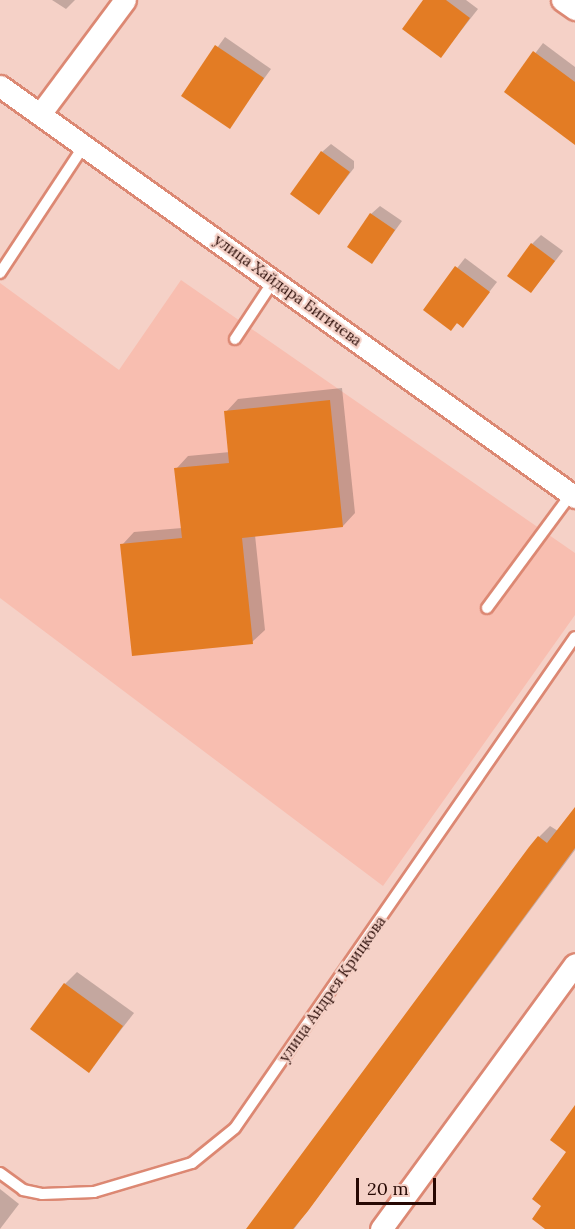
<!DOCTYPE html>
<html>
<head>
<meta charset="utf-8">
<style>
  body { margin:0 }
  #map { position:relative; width:575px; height:1229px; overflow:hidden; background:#f5d1c7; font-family:Lora,serif }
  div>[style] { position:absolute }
  .built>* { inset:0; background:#f8beb0 }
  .shadow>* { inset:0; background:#0003 }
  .building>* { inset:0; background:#e37c24 }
  .roads { filter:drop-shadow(2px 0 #dc8873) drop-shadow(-2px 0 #dc8873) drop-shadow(0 2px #dc8873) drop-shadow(0 -2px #dc8873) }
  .lane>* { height:10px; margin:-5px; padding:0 5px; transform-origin:5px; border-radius:5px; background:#fff }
  .street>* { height:21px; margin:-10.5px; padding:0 10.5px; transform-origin:10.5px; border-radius:10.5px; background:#fff }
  span { translate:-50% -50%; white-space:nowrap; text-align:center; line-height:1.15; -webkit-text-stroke:4.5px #f5d1c7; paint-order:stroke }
  .street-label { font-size:15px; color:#260803 }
  .scale { position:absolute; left:356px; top:1178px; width:80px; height:27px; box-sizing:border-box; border:3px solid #260803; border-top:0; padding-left:8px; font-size:18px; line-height:21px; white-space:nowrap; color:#260803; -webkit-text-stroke:4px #f5d1c7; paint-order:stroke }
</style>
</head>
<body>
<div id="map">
  <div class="built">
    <div style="clip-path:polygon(181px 280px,575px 553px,575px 615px,383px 886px,0 598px,0 283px,119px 370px)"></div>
  </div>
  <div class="shadow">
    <div style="clip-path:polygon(52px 0,75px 0,66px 9px)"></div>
    <div style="clip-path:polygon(425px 0,466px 0,478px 9px,441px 56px)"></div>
    <div style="clip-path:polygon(225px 37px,271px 69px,229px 127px,183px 95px)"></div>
    <div style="clip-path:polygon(543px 43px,575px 67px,575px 143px,506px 92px)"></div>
    <div style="clip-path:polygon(331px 144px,354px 161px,354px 168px,319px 213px,322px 152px)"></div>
    <div style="clip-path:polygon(380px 206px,402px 221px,372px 262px,371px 214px)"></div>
    <div style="clip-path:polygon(541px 235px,563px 251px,531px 292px,532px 244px)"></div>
    <div style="clip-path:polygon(465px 258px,497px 282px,463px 326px,425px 309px)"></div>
    <div style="clip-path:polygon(342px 388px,355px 513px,343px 526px,255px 535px,265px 630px,252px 642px,122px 545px,134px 532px,182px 528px,176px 469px,188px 456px,230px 452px,226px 412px,238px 399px)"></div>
    <div style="clip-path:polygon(575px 808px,575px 850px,294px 1229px,247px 1229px,539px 837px,550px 826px,558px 831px)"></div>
    <div style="clip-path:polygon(77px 972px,134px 1013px,89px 1071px,65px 984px)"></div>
    <div style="clip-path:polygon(0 1189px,19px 1204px,0 1229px)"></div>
  </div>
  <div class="building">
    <div style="clip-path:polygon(423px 0,446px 0,470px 18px,441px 58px,402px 29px)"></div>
    <div style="clip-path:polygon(215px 45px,264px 78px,230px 129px,181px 96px)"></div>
    <div style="clip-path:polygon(533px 51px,575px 82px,575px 145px,504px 92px)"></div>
    <div style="clip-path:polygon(321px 151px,350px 172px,319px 215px,290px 194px)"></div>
    <div style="clip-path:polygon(370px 213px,395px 230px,372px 264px,347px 247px)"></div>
    <div style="clip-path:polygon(531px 243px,555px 261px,531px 293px,507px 276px)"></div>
    <div style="clip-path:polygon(455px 266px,490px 292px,463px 328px,457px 323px,451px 331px,423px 310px)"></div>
    <div style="clip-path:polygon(330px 400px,343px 527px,242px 538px,253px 644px,132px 656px,120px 544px,182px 538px,174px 468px,229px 463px,224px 411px)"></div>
    <div style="clip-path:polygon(575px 807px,575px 848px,308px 1211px,293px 1229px,246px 1229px,529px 847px,538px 836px,547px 843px)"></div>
    <div style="clip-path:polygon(64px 983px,123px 1026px,89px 1073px,30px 1029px)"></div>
    <div style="clip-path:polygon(575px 1105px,575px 1229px,545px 1229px,532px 1219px,541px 1206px,532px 1199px,566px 1152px,550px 1140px)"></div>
  </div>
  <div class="roads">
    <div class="lane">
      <div style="left:0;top:273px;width:154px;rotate:-56.6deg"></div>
      <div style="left:235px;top:339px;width:71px;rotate:-56.5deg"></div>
      <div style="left:487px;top:608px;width:142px;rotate:-53.6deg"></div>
      <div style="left:0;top:1173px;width:29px;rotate:36deg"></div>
      <div style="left:23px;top:1190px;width:19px;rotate:12deg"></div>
      <div style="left:42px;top:1194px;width:52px;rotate:-2.2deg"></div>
      <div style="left:94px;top:1192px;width:102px;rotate:-16.5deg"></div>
      <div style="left:192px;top:1163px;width:55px;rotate:-39.1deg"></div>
      <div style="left:235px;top:1128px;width:597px;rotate:-55.3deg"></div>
    </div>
    <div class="street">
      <div style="left:562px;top:0;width:16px;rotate:35deg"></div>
      <div style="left:0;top:86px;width:707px;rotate:35.56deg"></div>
      <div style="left:40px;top:114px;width:142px;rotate:-53.3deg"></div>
      <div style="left:381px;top:1229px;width:328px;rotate:-53.8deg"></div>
    </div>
  </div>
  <div class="street-label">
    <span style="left:288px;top:290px;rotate:36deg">улица Хайдара Бигичева</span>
    <span style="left:332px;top:989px;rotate:-55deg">улица Андрея Крицкова</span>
  </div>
  <div class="scale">20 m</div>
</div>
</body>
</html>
